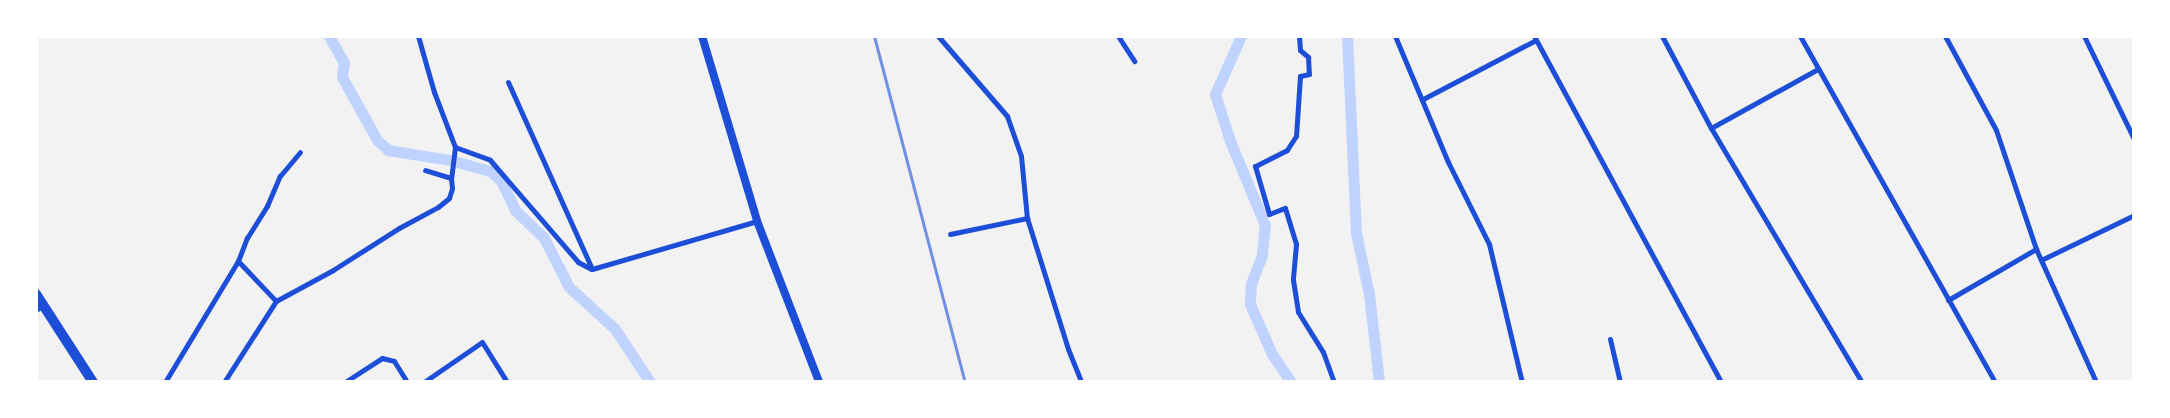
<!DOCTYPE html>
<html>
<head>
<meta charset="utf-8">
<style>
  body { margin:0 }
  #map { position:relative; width:2170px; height:418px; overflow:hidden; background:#f2f2f2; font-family:"IBM Plex Sans",sans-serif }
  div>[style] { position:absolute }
  .canal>* { height:11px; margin:-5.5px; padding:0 5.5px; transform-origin:5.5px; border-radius:5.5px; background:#bfd3fe }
  .minor>* { height:5px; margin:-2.5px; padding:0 2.5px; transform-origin:2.5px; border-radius:2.5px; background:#1d4ed8 }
  .tertiary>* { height:8px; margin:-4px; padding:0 4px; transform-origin:4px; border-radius:4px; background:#1d4ed8 }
  .primary>* { height:10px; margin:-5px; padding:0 5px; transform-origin:5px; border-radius:5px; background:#1d4ed8 }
  .rail>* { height:3px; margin:-1.5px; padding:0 1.5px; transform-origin:1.5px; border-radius:1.5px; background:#7290e2 }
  span { translate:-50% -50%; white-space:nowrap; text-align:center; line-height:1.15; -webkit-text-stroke:5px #fff; paint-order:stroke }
  .frame { position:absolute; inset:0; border:38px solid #fff; pointer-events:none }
</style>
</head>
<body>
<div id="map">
  <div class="canal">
    <div style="left:329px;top:36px;width:31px;rotate:61deg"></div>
    <div style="left:344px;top:63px;width:14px;rotate:98deg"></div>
    <div style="left:342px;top:77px;width:72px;rotate:60.9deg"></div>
    <div style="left:377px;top:140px;width:15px;rotate:42deg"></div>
    <div style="left:388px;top:150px;width:63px;rotate:9.2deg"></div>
    <div style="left:450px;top:160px;width:41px;rotate:15.4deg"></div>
    <div style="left:490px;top:171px;width:15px;rotate:42deg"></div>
    <div style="left:501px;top:181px;width:32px;rotate:64deg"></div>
    <div style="left:515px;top:210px;width:40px;rotate:44deg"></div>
    <div style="left:544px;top:238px;width:55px;rotate:63deg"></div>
    <div style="left:569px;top:287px;width:62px;rotate:42.4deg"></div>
    <div style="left:615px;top:329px;width:64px;rotate:56.6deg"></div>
    <div style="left:1241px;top:36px;width:64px;rotate:114.1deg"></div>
    <div style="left:1215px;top:94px;width:49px;rotate:72.3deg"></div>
    <div style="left:1230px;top:141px;width:91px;rotate:67.4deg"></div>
    <div style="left:1265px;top:225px;width:30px;rotate:96deg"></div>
    <div style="left:1262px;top:255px;width:30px;rotate:111deg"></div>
    <div style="left:1251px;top:283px;width:21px;rotate:93deg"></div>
    <div style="left:1250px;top:304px;width:55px;rotate:66.3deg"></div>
    <div style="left:1272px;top:354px;width:34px;rotate:56deg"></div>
    <div style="left:1347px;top:36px;width:197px;rotate:87.4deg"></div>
    <div style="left:1356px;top:233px;width:62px;rotate:78deg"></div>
    <div style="left:1369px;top:294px;width:89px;rotate:83.5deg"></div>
  </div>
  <div class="minor">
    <div style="left:418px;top:36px;width:58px;rotate:74.1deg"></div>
    <div style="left:434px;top:92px;width:59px;rotate:69.1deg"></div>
    <div style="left:455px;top:147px;width:31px;rotate:97deg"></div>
    <div style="left:938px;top:36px;width:106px;rotate:49.2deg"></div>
    <div style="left:1007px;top:116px;width:42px;rotate:70.7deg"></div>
    <div style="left:1021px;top:156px;width:62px;rotate:84.5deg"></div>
    <div style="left:1027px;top:218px;width:137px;rotate:72.6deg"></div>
    <div style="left:1068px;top:349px;width:35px;rotate:68deg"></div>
    <div style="left:1118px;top:36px;width:30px;rotate:57deg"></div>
    <div style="left:1299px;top:36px;width:14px;rotate:86deg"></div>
    <div style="left:1300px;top:50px;width:11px;rotate:41deg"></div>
    <div style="left:1308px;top:57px;width:17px;rotate:87deg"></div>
    <div style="left:1309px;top:74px;width:9px;rotate:167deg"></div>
    <div style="left:1300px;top:76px;width:60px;rotate:93.8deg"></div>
    <div style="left:1296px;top:136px;width:17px;rotate:123deg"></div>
    <div style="left:1287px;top:150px;width:36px;rotate:153deg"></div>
    <div style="left:1255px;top:166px;width:50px;rotate:73.7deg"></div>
    <div style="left:1269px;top:214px;width:17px;rotate:-21deg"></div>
    <div style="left:1285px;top:208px;width:38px;rotate:73deg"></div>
    <div style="left:1296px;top:244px;width:36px;rotate:95deg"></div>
    <div style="left:1293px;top:280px;width:32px;rotate:81deg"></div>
    <div style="left:1298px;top:312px;width:47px;rotate:58deg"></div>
    <div style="left:1323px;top:352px;width:32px;rotate:70deg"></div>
    <div style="left:1395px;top:36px;width:137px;rotate:67.2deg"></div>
    <div style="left:1448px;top:162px;width:92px;rotate:63.4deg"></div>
    <div style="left:1489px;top:244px;width:142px;rotate:76.6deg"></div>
    <div style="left:1534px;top:36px;width:393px;rotate:61.6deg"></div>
    <div style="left:1662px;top:36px;width:104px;rotate:62deg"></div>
    <div style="left:1711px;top:128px;width:295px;rotate:59.3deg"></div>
    <div style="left:1800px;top:36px;width:397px;rotate:60.6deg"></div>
    <div style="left:1945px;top:36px;width:107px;rotate:61.5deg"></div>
    <div style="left:1996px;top:130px;width:126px;rotate:71.4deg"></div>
    <div style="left:2036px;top:249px;width:146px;rotate:65.7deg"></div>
    <div style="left:2084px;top:36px;width:114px;rotate:64.1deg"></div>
    <div style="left:508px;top:82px;width:205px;rotate:65.8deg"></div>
    <div style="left:592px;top:269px;width:172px;rotate:-16.2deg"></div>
    <div style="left:1423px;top:99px;width:127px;rotate:-27.6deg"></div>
    <div style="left:1711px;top:128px;width:122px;rotate:-28.9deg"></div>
    <div style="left:455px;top:147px;width:37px;rotate:20deg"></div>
    <div style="left:490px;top:160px;width:135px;rotate:49.2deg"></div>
    <div style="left:578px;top:262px;width:15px;rotate:28deg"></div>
    <div style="left:950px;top:234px;width:79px;rotate:-11.7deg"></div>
    <div style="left:2041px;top:260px;width:103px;rotate:-25.8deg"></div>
    <div style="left:238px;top:261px;width:55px;rotate:46.5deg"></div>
    <div style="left:276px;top:301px;width:65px;rotate:-28.5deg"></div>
    <div style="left:333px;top:270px;width:78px;rotate:-32.5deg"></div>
    <div style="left:399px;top:228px;width:44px;rotate:-28.3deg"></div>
    <div style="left:438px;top:207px;width:14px;rotate:-39deg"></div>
    <div style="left:449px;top:198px;width:10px;rotate:-73deg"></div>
    <div style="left:452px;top:188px;width:10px;rotate:-96deg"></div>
    <div style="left:451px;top:178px;width:27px;rotate:-163deg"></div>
    <div style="left:1948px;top:300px;width:102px;rotate:-30.1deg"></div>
    <div style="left:36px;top:310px;width:9px;rotate:-36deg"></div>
    <div style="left:1610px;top:339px;width:44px;rotate:76.9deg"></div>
    <div style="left:165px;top:382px;width:141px;rotate:-58.9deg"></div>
    <div style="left:238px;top:261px;width:25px;rotate:-69deg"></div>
    <div style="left:247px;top:238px;width:38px;rotate:-58deg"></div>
    <div style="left:267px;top:206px;width:33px;rotate:-67deg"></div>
    <div style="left:280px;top:176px;width:31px;rotate:-50deg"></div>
    <div style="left:224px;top:382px;width:96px;rotate:-57.3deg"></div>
    <div style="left:345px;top:382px;width:44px;rotate:-33deg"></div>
    <div style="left:382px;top:358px;width:12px;rotate:14deg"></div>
    <div style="left:394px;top:361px;width:25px;rotate:58deg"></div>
    <div style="left:424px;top:382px;width:70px;rotate:-34.6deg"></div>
    <div style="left:482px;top:342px;width:47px;rotate:58deg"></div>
  </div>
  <div class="tertiary">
    <div style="left:702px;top:36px;width:193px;rotate:73.4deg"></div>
    <div style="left:757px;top:221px;width:173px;rotate:68.9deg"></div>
  </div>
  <div class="primary">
    <div style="left:36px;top:294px;width:105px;rotate:57.1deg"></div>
  </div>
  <div class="rail">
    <div style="left:874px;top:36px;width:358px;rotate:75.3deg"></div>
  </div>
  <div class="frame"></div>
</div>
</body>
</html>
